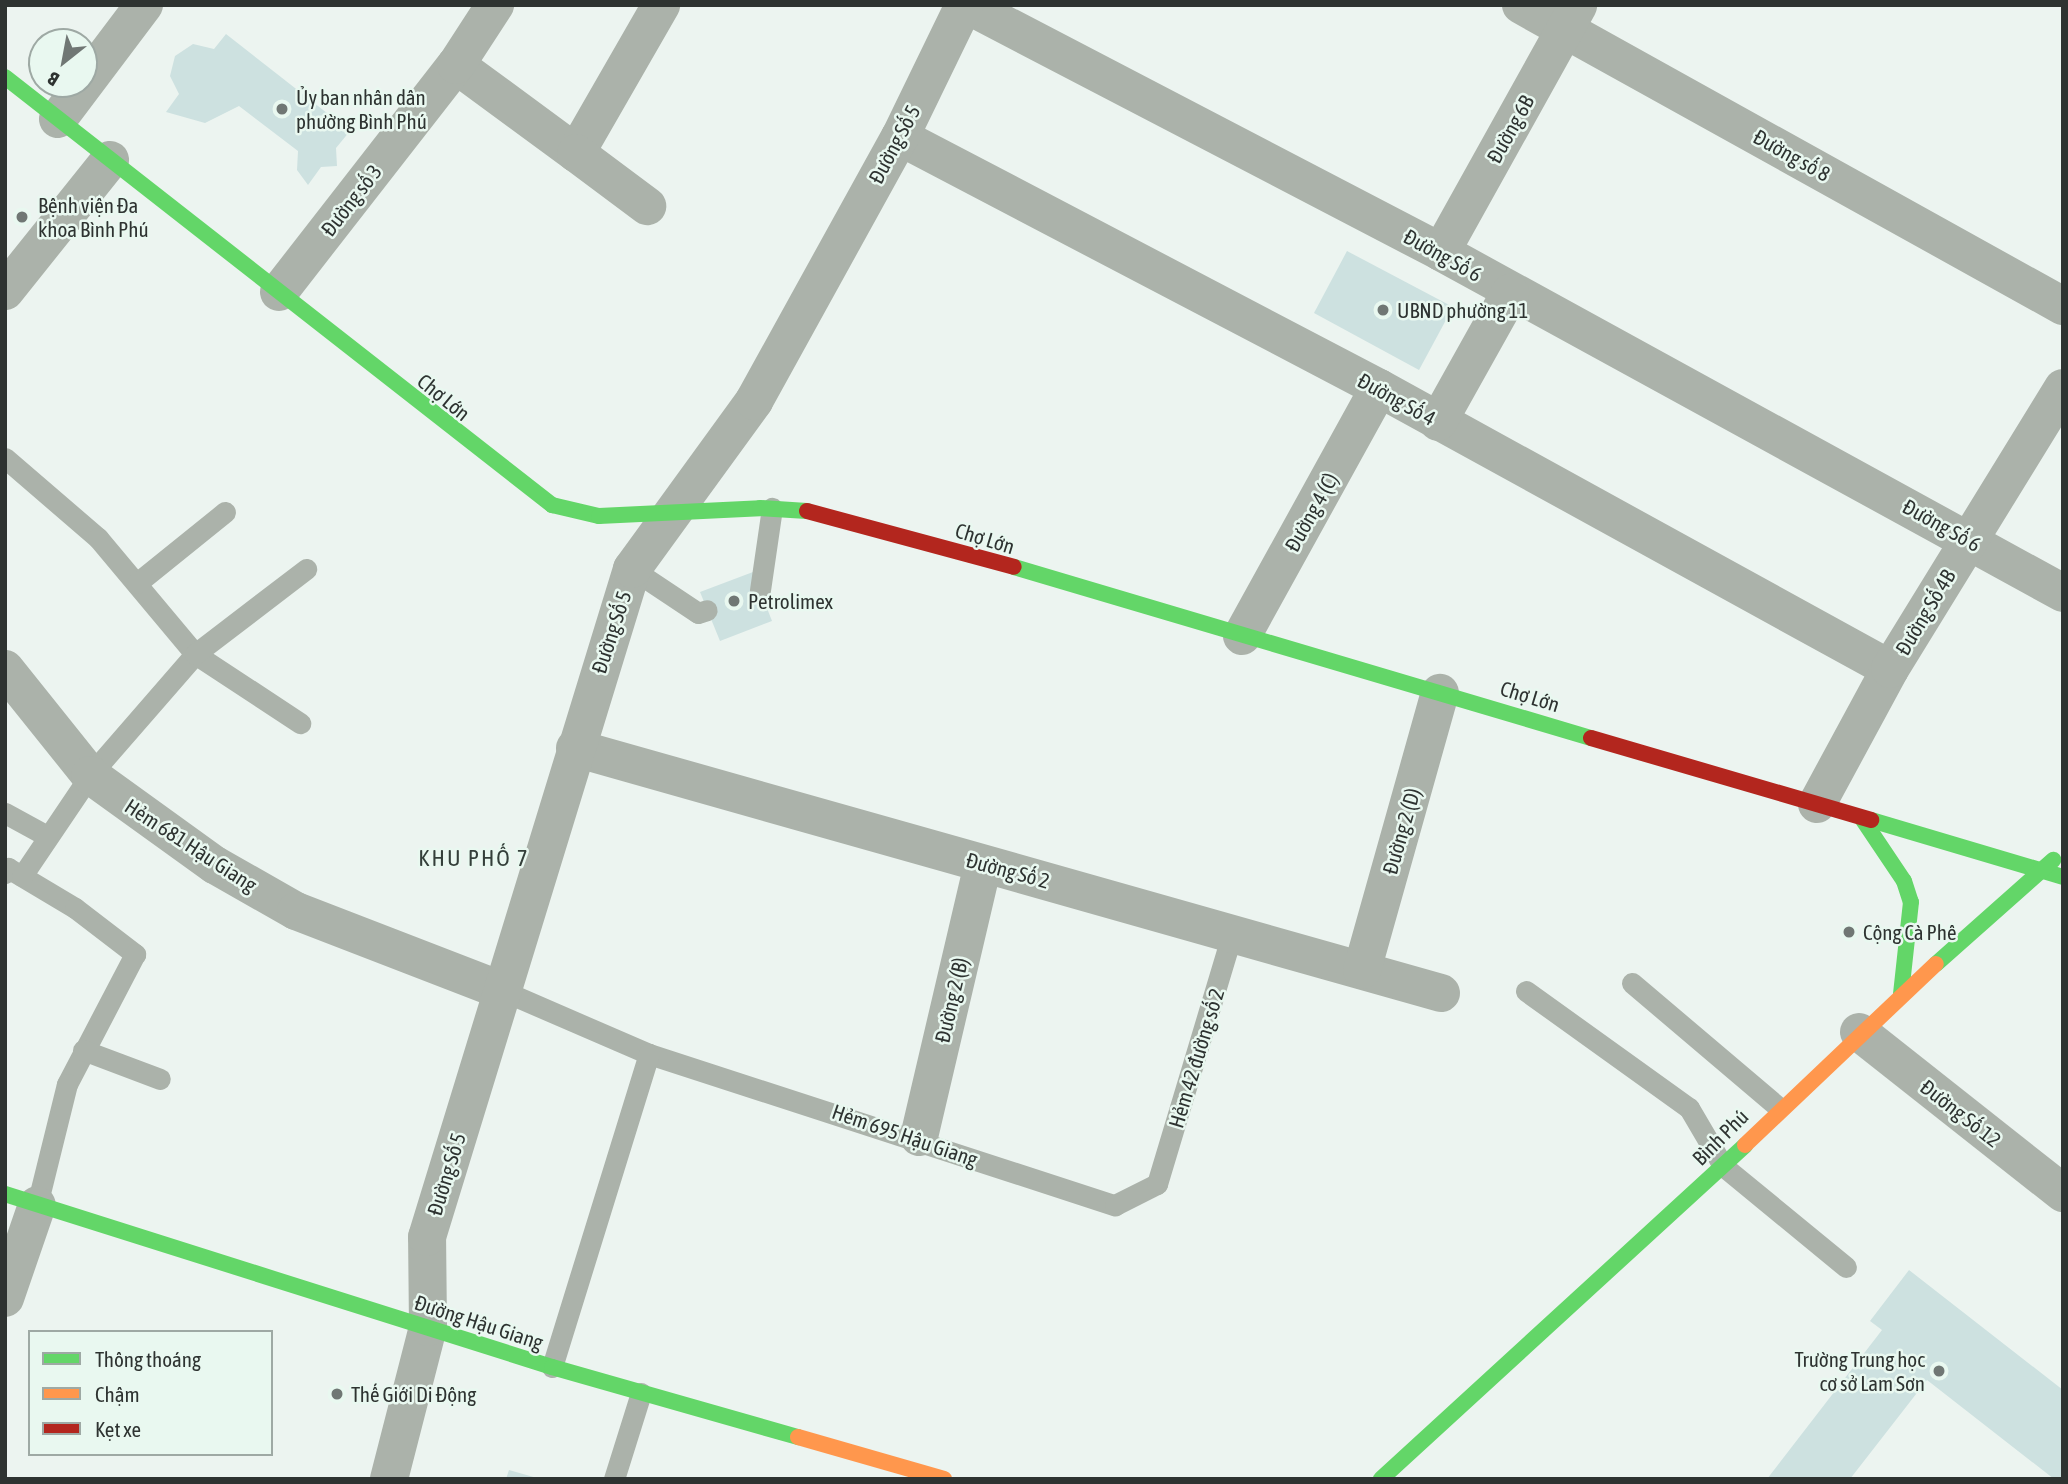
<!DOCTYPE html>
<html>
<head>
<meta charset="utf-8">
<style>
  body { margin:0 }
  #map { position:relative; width:2068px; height:1484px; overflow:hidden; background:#ecf4f0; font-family:"Asap Condensed",sans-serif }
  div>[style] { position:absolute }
  .building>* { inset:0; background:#cde1e0 }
  .lane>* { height:21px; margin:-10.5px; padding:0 10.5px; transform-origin:10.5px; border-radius:10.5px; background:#abb2aa }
  .street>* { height:38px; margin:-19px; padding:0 19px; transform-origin:19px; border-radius:19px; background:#abb2aa }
  .fast>* { height:16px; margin:-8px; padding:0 8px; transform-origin:8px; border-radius:8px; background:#63d668 }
  .slow>* { height:16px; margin:-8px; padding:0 8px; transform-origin:8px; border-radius:8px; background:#ff974d }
  .jam>* { height:16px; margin:-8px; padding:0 8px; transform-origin:8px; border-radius:8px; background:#b3261e }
  .dots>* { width:19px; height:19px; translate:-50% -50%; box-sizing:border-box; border:4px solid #e9f8f0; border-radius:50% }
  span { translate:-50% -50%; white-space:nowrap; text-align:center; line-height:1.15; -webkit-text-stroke:5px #e9f8f0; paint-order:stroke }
  .poi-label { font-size:21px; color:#2e3331 }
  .left { translate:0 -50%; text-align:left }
  .right { translate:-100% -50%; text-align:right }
  .street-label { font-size:21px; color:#2e3331 }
  .neighbourhood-label { font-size:23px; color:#343f3a; letter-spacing:2px }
  .frame { position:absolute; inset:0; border:7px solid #2e3331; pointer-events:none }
  .legend { position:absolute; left:28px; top:1330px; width:245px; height:126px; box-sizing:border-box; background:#e9f8f0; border:2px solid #9ea9a4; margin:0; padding:9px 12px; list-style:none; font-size:21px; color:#2e3331 }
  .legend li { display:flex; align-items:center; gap:14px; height:35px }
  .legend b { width:35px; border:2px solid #9ea9a4 }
  .north { position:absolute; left:28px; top:28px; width:70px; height:70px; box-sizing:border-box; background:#e9f8f0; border:2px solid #9ea9a4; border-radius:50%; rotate:211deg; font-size:19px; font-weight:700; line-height:28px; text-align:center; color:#2e3331 }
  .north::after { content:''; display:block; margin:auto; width:24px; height:32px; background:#707774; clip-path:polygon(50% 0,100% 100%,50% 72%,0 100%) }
</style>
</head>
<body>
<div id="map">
  <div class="building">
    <div style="clip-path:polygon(226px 34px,350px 131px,336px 148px,337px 166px,321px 167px,308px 185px,297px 170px,298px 151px,239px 106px,205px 123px,166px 112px,179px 94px,170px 76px,175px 56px,193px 44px,214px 49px)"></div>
    <div style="clip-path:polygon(1347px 251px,1453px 307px,1419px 370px,1314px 313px)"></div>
    <div style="clip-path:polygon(753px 572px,772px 621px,720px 641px,700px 592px)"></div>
    <div style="clip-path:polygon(1909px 1270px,2063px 1390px,2063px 1479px,2054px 1479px,1927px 1380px,1850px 1479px,1767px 1479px,1882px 1330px,1870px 1321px)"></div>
    <div style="clip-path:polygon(509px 1470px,537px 1478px,537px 1479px,506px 1479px)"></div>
  </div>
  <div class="lane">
    <div style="left:5px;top:458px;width:123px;rotate:40.7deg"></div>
    <div style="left:98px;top:538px;width:151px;rotate:50.1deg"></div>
    <div style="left:195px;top:654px;width:126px;rotate:33.3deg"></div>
    <div style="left:632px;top:569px;width:79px;rotate:33.7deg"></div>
    <div style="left:698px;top:613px;width:9px;rotate:-18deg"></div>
    <div style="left:137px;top:583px;width:113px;rotate:-38.9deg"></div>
    <div style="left:760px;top:590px;width:83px;rotate:-81.7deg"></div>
    <div style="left:5px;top:813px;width:48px;rotate:28.7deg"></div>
    <div style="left:5px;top:873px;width:6px;rotate:-59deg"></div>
    <div style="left:8px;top:868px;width:78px;rotate:30.8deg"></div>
    <div style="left:75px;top:908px;width:76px;rotate:37.5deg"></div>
    <div style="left:135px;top:954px;width:147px;rotate:117.6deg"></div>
    <div style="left:67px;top:1084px;width:125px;rotate:103.9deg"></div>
    <div style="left:22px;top:876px;width:122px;rotate:-56deg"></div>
    <div style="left:90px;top:775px;width:160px;rotate:-49deg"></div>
    <div style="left:195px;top:654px;width:140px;rotate:-37.4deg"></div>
    <div style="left:1632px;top:983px;width:192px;rotate:40.3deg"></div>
    <div style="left:501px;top:990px;width:161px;rotate:23.4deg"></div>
    <div style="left:649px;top:1054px;width:490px;rotate:18deg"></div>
    <div style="left:1115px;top:1205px;width:47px;rotate:-26.6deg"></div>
    <div style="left:1157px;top:1184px;width:265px;rotate:-73.3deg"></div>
    <div style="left:1526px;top:991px;width:201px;rotate:35.7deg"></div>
    <div style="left:1689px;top:1108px;width:67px;rotate:59.6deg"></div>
    <div style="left:1723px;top:1166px;width:159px;rotate:39.4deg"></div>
    <div style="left:83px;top:1050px;width:82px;rotate:20.6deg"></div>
    <div style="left:552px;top:1367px;width:328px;rotate:-72.8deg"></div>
    <div style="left:614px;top:1479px;width:90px;rotate:-72.6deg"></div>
  </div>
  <div class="street">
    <div style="left:967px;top:5px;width:534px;rotate:27.52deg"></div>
    <div style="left:1441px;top:252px;width:709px;rotate:28.73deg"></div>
    <div style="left:1521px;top:5px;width:620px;rotate:29.05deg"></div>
    <div style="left:456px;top:65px;width:149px;rotate:36.3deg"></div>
    <div style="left:576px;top:153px;width:171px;rotate:-60.1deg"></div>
    <div style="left:58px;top:119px;width:143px;rotate:-53deg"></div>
    <div style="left:900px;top:137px;width:541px;rotate:27.65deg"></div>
    <div style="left:1379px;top:388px;width:583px;rotate:28.81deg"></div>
    <div style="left:576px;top:153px;width:89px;rotate:36.7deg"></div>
    <div style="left:1441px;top:252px;width:282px;rotate:-60.9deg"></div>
    <div style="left:5px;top:291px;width:168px;rotate:-51.3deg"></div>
    <div style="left:279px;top:292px;width:288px;rotate:-52.1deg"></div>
    <div style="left:456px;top:65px;width:72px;rotate:-57deg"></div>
    <div style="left:1438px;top:422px;width:148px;rotate:-60.8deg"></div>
    <div style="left:1242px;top:636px;width:283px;rotate:-61.1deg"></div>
    <div style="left:5px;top:669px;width:136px;rotate:51.3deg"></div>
    <div style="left:90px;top:775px;width:154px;rotate:35.8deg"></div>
    <div style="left:215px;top:865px;width:93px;rotate:29.6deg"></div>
    <div style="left:296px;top:911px;width:220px;rotate:21.1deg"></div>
    <div style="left:575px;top:748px;width:900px;rotate:15.8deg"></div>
    <div style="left:1817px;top:804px;width:153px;rotate:-61.6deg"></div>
    <div style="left:1890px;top:669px;width:330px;rotate:-58.4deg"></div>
    <div style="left:1362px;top:970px;width:288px;rotate:-74.3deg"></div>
    <div style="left:1859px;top:1032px;width:260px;rotate:38.3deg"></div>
    <div style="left:919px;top:1137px;width:280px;rotate:-76.8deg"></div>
    <div style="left:5px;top:1298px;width:98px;rotate:-71deg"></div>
    <div style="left:389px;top:1479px;width:157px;rotate:-75.6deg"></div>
    <div style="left:428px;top:1327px;width:90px;rotate:-90.6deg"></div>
    <div style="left:427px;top:1237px;width:699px;rotate:-72.94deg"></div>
    <div style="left:632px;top:569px;width:208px;rotate:-54deg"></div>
    <div style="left:754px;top:401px;width:302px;rotate:-61.1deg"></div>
    <div style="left:900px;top:137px;width:147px;rotate:-64.1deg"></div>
  </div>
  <div class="fast">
    <div style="left:5px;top:77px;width:695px;rotate:38.04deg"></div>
    <div style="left:552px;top:505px;width:48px;rotate:13.2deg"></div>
    <div style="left:599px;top:516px;width:161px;rotate:-2.8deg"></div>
    <div style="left:760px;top:508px;width:47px;rotate:3.7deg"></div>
    <div style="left:1014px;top:567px;width:602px;rotate:16.51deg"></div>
    <div style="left:1863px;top:820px;width:73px;rotate:56.1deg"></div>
    <div style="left:1904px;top:881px;width:22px;rotate:72deg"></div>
    <div style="left:1911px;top:902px;width:93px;rotate:96.2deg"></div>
    <div style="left:1871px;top:820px;width:200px;rotate:16.5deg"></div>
    <div style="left:1936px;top:964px;width:157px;rotate:-41.6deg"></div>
    <div style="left:5px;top:1194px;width:574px;rotate:17.55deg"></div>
    <div style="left:552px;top:1367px;width:256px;rotate:15.9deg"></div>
    <div style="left:1381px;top:1479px;width:494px;rotate:-42.5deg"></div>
  </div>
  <div class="slow">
    <div style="left:1745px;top:1145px;width:263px;rotate:-43.5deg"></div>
    <div style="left:798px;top:1437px;width:152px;rotate:16deg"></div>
  </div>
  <div class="jam">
    <div style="left:807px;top:511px;width:214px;rotate:15.1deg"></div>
    <div style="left:1591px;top:738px;width:292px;rotate:16.3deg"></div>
  </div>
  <div class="dots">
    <div style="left:282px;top:109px;background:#707774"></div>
    <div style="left:22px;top:217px;background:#707774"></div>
    <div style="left:1383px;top:310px;background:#707774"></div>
    <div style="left:734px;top:601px;background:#707774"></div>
    <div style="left:1849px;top:932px;background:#707774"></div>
    <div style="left:1939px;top:1371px;background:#707774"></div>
    <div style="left:337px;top:1394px;background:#707774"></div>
  </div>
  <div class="poi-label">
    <span class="left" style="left:296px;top:109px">Ủy ban nhân dân<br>phường Bình Phú</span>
    <span class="left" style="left:38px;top:217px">Bệnh viện Đa<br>khoa Bình Phú</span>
    <span class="left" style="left:1397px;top:310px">UBND phường 11</span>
    <span class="left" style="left:748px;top:601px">Petrolimex</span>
    <span class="left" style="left:1863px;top:932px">Cộng Cà Phê</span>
    <span class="right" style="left:1925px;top:1371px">Trường Trung học<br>cơ sở Lam Sơn</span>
    <span class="left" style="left:351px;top:1394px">Thế Giới Di Động</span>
  </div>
  <div class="street-label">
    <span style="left:1510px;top:129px;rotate:-61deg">Đường 6B</span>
    <span style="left:894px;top:144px;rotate:-62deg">Đường Số 5</span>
    <span style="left:1792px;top:155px;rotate:29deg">Đường số 8</span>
    <span style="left:351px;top:200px;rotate:-52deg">Đường số 3</span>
    <span style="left:1443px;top:255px;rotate:29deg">Đường Số 6</span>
    <span style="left:444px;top:397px;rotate:39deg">Chợ Lớn</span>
    <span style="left:1397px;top:399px;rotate:29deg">Đường Số 4</span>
    <span style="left:1311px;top:512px;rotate:-61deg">Đường 4 (C)</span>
    <span style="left:1942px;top:525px;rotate:29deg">Đường Số 6</span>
    <span style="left:985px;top:538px;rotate:17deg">Chợ Lớn</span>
    <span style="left:1925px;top:612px;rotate:-59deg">Đường Số 4B</span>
    <span style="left:611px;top:632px;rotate:-72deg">Đường Số 5</span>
    <span style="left:1530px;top:696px;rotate:17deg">Chợ Lớn</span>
    <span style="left:1401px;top:831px;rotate:-74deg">Đường 2 (D)</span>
    <span style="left:191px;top:845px;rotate:33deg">Hẻm 681 Hậu Giang</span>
    <span style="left:1008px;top:870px;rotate:15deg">Đường Số 2</span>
    <span style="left:951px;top:1000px;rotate:-77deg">Đường 2 (B)</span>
    <span style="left:1196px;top:1058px;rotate:-73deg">Hẻm 42 đường số 2</span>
    <span style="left:1961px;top:1113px;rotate:38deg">Đường Số 12</span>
    <span style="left:905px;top:1135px;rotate:19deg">Hẻm 695 Hậu Giang</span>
    <span style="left:1720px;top:1137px;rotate:-45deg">Bình Phú</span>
    <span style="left:446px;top:1174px;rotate:-73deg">Đường Số 5</span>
    <span style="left:479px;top:1322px;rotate:18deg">Đường Hậu Giang</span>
  </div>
  <div class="neighbourhood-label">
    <span style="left:474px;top:858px">KHU PHỐ 7</span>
  </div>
  <div class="frame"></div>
  <ul class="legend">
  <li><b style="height:9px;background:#63d668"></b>Thông thoáng</li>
  <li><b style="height:9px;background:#ff974d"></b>Chậm</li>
  <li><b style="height:9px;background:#b3261e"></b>Kẹt xe</li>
  </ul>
  <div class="north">B</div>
</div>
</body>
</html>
